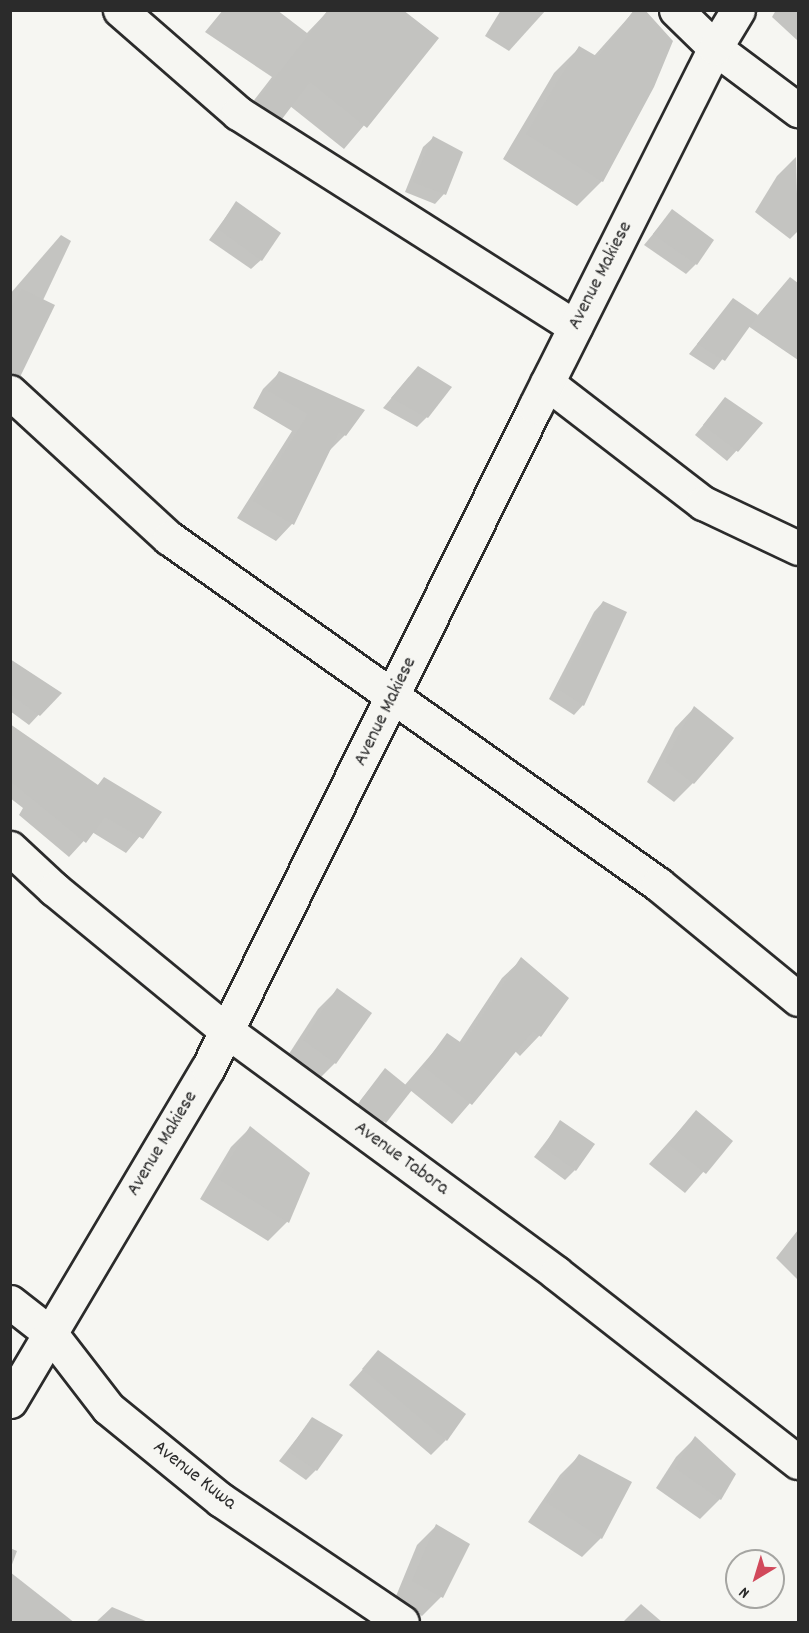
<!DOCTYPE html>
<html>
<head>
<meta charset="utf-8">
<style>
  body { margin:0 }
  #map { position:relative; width:809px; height:1633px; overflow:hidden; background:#f6f6f2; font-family:Dekko,sans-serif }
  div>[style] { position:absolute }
  .shadow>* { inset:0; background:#0003 }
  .building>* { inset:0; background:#c3c3c0 }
  .roads { filter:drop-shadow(2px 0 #2b2b2b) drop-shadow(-2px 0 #2b2b2b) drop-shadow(0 2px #2b2b2b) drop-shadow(0 -2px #2b2b2b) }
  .minor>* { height:33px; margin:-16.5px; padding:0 16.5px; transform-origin:16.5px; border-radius:16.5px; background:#f6f6f2 }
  span { translate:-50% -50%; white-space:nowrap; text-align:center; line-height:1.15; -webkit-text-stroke:5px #f6f6f2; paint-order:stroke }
  .street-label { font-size:20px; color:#2b2b2b }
  .frame { position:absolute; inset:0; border:12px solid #2b2b2b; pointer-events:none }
  .north { position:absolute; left:725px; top:1549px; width:60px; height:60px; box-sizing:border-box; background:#f6f6f2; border:2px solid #a5a5a2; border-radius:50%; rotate:218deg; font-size:16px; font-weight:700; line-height:24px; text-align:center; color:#2b2b2b }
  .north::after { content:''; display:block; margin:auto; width:21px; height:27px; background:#d1495b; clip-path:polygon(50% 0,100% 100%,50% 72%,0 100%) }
</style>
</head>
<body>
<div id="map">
  <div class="shadow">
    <div style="clip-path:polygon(223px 10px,277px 10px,307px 33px,329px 10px,437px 39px,344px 149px,290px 106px,259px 140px,235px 125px,272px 77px,205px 32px)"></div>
    <div style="clip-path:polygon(501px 10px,546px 10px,509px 51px,485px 36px)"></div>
    <div style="clip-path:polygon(635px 10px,602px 181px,577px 206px,503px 159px,554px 73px,579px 48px,594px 56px)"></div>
    <div style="clip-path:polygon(776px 10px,798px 10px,798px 41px,772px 17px)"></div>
    <div style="clip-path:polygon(433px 138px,444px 194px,435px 204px,405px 192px,423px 147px)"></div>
    <div style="clip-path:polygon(796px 157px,798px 231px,790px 239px,755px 212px,777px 176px)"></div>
    <div style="clip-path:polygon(236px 203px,261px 260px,251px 269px,209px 240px)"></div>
    <div style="clip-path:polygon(672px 211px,696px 264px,686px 274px,644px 245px)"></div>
    <div style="clip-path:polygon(61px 235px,71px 241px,10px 370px,10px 294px)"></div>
    <div style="clip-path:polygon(790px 277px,798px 283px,798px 360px,748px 326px,714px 370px,689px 354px,733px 300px,757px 316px)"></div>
    <div style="clip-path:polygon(279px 373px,345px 435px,328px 452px,292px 524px,276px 541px,237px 518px,292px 431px,253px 408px,263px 389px)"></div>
    <div style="clip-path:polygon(409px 377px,427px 417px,417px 427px,383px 408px)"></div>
    <div style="clip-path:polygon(725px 399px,761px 424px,727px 461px,695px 435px)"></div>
    <div style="clip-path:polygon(603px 602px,583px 705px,574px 715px,549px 699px,594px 612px)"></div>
    <div style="clip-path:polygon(10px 661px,59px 693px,29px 725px,10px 711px)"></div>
    <div style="clip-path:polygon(694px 708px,693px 783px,674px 802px,647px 782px,675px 728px)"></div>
    <div style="clip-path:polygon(10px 741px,97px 786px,104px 779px,160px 812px,126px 853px,92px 832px,69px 857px,19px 815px,23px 808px,10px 798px)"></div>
    <div style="clip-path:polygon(522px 959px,567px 999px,539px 1036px,520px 1056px,515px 1051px,452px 1124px,410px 1090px,375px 1132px,352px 1111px,385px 1070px,404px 1086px,448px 1035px,459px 1043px,502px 978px)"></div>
    <div style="clip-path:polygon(337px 990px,335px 1063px,316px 1082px,285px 1060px,318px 1009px)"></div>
    <div style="clip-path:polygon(696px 1112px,730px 1141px,685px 1193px,649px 1164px)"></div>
    <div style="clip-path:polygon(561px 1122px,575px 1170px,565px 1180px,534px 1157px)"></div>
    <div style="clip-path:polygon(250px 1128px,308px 1173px,287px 1222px,268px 1241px,200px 1199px,231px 1147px)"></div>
    <div style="clip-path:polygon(798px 1230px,798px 1280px,776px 1258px)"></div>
    <div style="clip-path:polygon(378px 1352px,446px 1440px,431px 1455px,349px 1385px)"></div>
    <div style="clip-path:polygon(312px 1419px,316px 1470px,306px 1480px,279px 1461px)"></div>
    <div style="clip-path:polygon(695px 1438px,734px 1474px,720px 1499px,700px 1519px,656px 1488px,676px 1457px)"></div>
    <div style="clip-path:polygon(579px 1456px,601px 1538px,582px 1557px,528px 1522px,560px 1475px)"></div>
    <div style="clip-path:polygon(436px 1526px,441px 1597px,422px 1616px,394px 1601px,417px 1545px)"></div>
    <div style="clip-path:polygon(10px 1548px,17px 1551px,10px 1570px)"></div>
    <div style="clip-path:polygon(641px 1604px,662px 1622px,623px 1622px)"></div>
    <div style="clip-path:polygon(112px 1607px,148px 1622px,96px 1622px)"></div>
  </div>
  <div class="building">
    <div style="clip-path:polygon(328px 10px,403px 10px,439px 38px,367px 128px,310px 82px,282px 119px,256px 102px)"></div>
    <div style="clip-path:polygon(634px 10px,645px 10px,673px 41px,654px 87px,603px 182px,526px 134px,579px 46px,598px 57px)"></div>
    <div style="clip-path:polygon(433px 136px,463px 152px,446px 195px,413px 182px)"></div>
    <div style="clip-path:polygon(236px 201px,281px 233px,262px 261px,218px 229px)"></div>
    <div style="clip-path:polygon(672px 209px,714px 240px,697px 265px,653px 234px)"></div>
    <div style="clip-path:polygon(22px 289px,55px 305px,20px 377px,10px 374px,10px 310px)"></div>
    <div style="clip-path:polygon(733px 298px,758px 315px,725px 361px,697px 344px)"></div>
    <div style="clip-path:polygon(418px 366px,452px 387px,428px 418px,391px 398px)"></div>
    <div style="clip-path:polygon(279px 371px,365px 410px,346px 436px,339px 432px,294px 525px,253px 501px,308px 414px,268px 391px)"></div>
    <div style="clip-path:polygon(725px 397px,763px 423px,738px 452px,703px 425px)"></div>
    <div style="clip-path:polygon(603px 601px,627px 612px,584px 706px,558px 689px)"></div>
    <div style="clip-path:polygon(10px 659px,62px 693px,40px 716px,10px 694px)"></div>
    <div style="clip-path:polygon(694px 706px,734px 738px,694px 784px,665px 762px)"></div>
    <div style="clip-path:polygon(10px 724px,98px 785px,104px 777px,162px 812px,143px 839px,105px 817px,86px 843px,10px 781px)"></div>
    <div style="clip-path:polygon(521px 957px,569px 998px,541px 1037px,533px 1031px,472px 1105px,423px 1066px,447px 1033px,463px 1044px)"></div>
    <div style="clip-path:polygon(337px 988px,372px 1013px,336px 1064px,303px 1040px)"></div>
    <div style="clip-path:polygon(385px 1068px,412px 1090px,386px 1123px,360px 1101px)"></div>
    <div style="clip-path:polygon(696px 1110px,733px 1141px,706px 1174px,668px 1144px)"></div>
    <div style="clip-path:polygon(560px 1120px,595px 1144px,576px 1171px,543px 1147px)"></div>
    <div style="clip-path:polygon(250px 1126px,310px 1173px,289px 1223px,218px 1179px)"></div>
    <div style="clip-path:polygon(378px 1350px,466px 1414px,447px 1441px,362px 1369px)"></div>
    <div style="clip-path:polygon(312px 1417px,343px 1435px,317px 1471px,288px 1451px)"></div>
    <div style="clip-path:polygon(695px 1436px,736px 1474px,721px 1500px,675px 1468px)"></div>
    <div style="clip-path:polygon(579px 1454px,632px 1482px,602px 1539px,546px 1502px)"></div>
    <div style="clip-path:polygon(436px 1524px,470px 1544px,443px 1598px,412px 1581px)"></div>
    <div style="clip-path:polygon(10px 1572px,75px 1623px,10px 1623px)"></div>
  </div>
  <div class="roads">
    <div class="minor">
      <div style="left:120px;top:10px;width:157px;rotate:41.1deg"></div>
      <div style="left:238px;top:113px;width:399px;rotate:32.4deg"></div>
      <div style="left:676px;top:10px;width:54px;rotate:44.3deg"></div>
      <div style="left:715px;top:48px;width:104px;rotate:36.8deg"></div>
      <div style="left:547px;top:383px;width:197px;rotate:37.6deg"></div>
      <div style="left:703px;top:503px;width:105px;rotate:25.3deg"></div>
      <div style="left:10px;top:392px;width:216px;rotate:42.6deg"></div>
      <div style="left:169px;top:538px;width:599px;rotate:35.28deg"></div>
      <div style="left:658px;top:884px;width:181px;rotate:39.4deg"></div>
      <div style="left:10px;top:848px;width:60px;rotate:43deg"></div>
      <div style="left:54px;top:889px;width:224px;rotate:39.4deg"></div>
      <div style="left:227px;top:1031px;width:408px;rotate:36.3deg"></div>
      <div style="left:556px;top:1273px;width:307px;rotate:38deg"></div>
      <div style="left:10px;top:1302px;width:52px;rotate:38deg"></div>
      <div style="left:51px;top:1334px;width:93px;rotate:52.4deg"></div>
      <div style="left:108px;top:1408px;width:146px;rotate:39.2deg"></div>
      <div style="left:221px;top:1500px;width:218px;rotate:34deg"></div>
      <div style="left:10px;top:1401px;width:387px;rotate:-59.3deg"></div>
      <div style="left:208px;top:1068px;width:737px;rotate:-63.68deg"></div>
      <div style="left:535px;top:407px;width:402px;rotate:-63.4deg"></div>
      <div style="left:715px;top:48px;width:44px;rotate:-58.8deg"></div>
    </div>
  </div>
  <div class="street-label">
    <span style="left:601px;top:276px;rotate:-63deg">Avenue Makiese</span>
    <span style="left:386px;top:712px;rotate:-64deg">Avenue Makiese</span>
    <span style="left:163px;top:1144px;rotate:-59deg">Avenue Makiese</span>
    <span style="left:401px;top:1159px;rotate:36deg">Avenue Tabora</span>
    <span style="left:194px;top:1476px;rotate:38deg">Avenue Kuwa</span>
  </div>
  <div class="frame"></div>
  <div class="north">N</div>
</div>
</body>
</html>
